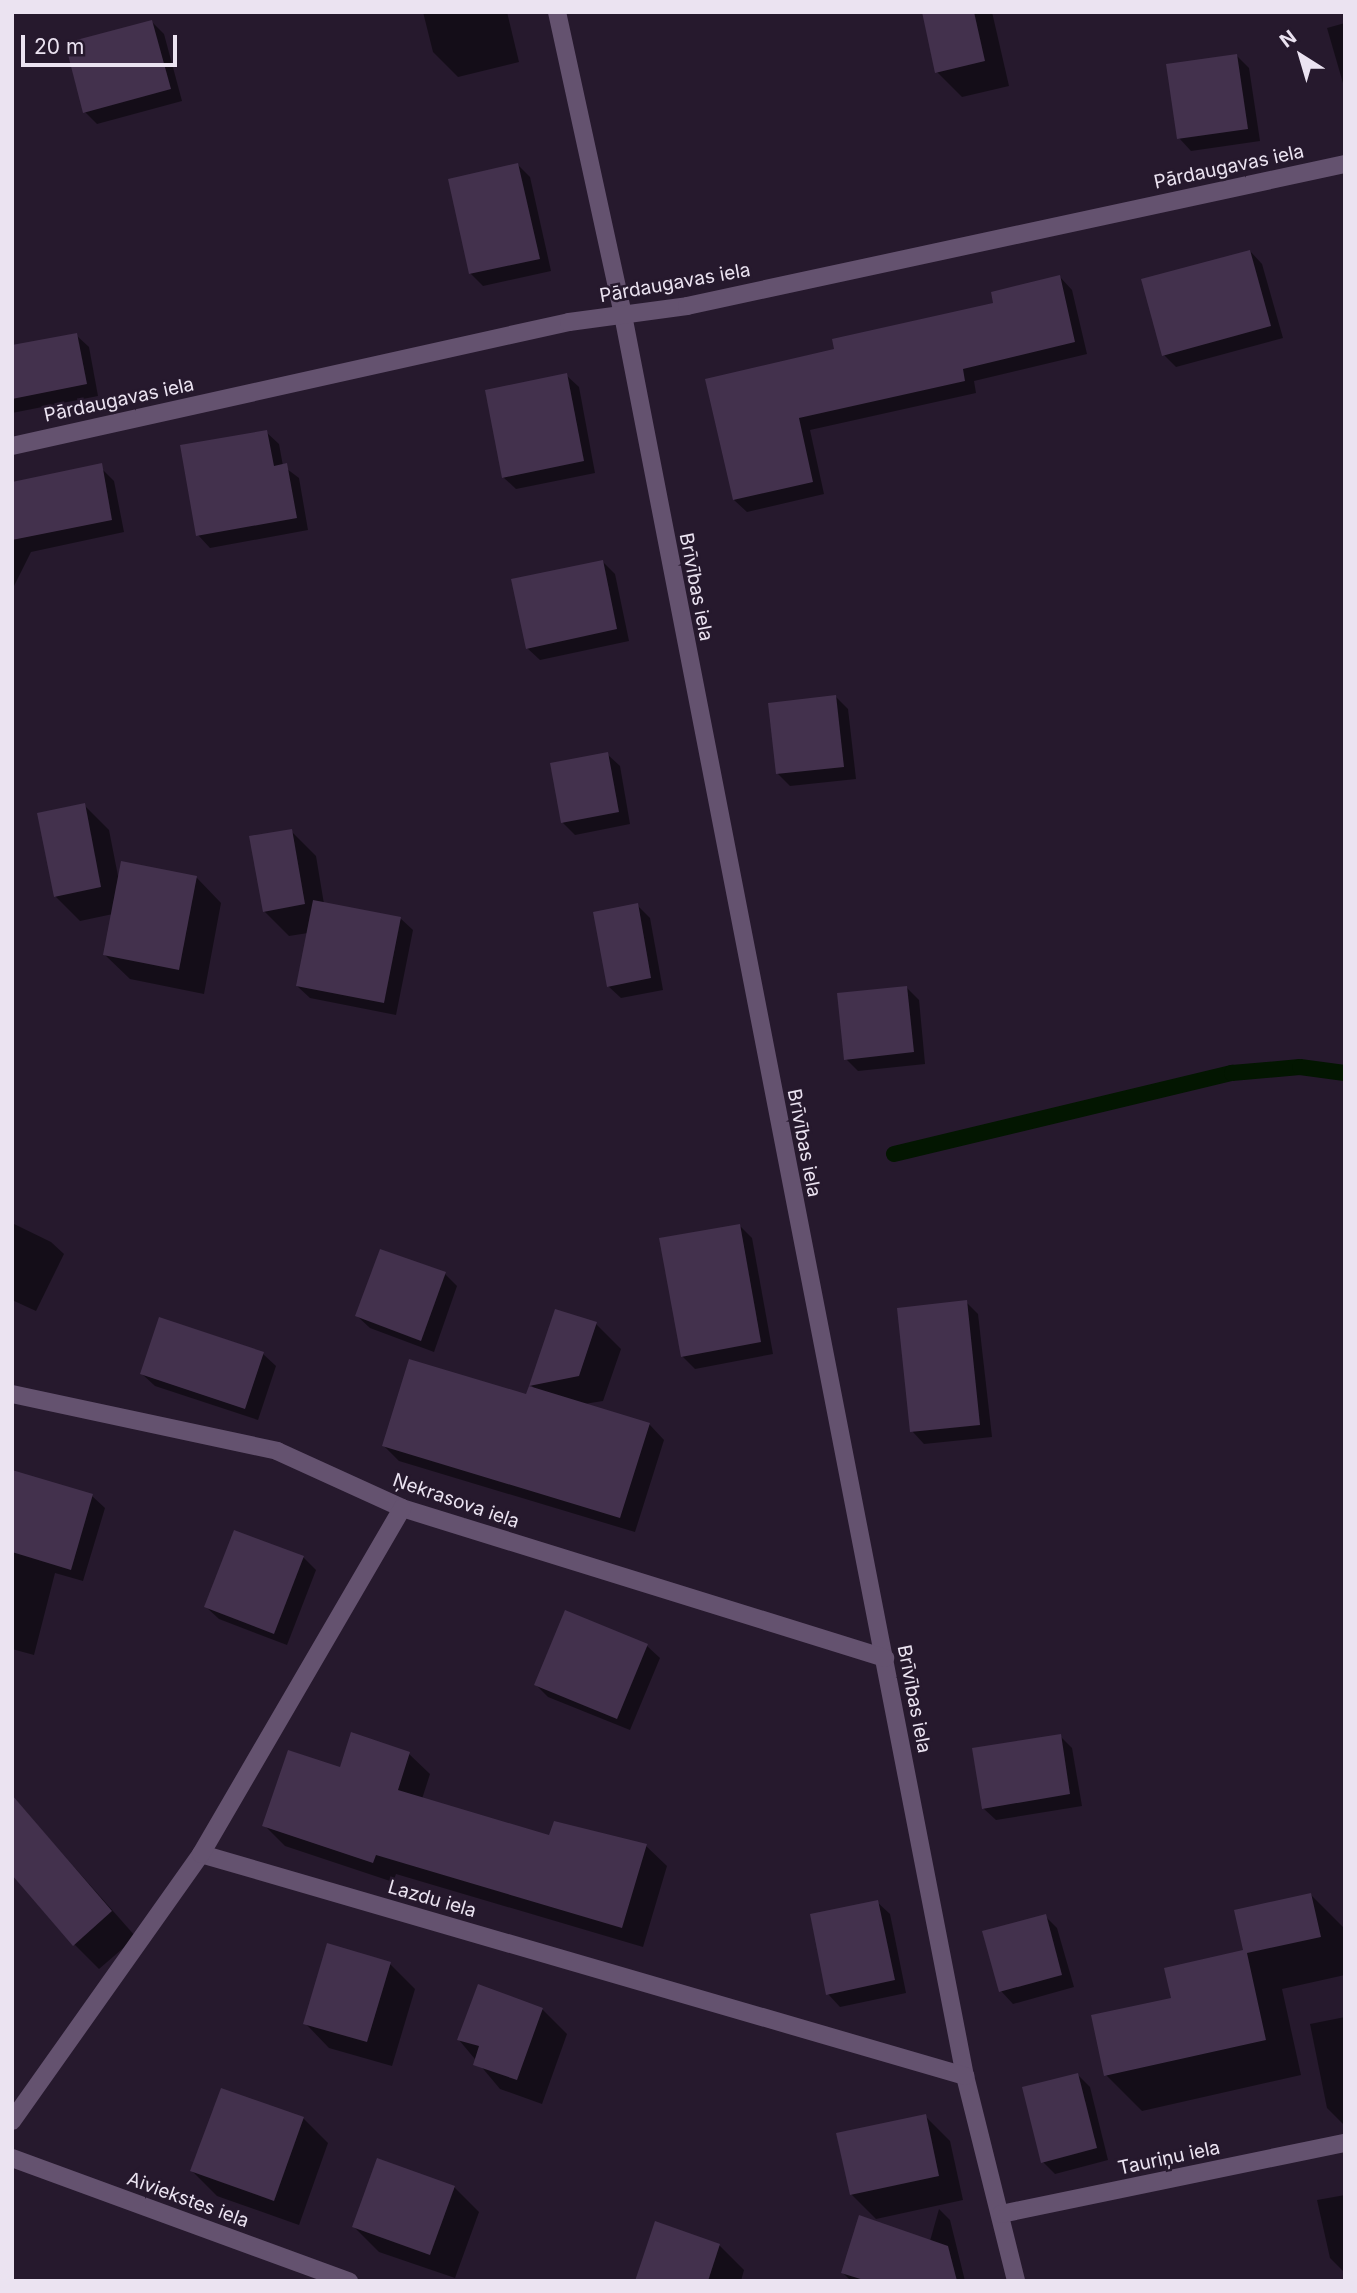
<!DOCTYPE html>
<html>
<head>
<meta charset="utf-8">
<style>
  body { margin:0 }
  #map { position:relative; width:1357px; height:2293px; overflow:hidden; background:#26192d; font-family:Inter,sans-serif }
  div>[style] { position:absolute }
  .shadow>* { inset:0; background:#0007 }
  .stream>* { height:16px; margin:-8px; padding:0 8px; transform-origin:8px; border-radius:8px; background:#031601 }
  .building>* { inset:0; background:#43314d }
  .street>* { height:18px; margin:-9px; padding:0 9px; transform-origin:9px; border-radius:9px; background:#64526f }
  span { translate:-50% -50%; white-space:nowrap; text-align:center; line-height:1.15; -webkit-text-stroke:5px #26192d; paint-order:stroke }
  .street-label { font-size:19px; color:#ebe3f1 }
  .frame { position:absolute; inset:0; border:14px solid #ebe3f1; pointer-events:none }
  .north { position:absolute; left:1266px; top:21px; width:70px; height:70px; -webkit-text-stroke:5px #26192d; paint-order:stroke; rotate:323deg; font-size:19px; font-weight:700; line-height:28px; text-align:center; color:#ebe3f1 }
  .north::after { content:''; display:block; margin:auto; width:24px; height:32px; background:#ebe3f1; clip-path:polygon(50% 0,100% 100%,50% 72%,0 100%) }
  .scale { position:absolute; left:21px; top:35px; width:156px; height:32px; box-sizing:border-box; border:4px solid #ebe3f1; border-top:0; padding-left:9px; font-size:21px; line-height:24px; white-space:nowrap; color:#ebe3f1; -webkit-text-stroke:5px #26192d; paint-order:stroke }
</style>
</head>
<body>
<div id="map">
  <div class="shadow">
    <div style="clip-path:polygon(423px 12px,507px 12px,519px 62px,458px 77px,433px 52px)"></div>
    <div style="clip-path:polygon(924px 12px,992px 12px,1009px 86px,962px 97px,937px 72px)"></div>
    <div style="clip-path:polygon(152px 22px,164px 34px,182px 101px,97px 124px,85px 112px)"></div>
    <div style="clip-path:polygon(1345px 23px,1345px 90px,1327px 28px)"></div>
    <div style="clip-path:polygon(1237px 56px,1249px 68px,1260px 141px,1191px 151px,1179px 138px)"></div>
    <div style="clip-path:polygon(518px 165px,530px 177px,551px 271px,483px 286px,470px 273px)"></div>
    <div style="clip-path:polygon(1250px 251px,1262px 264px,1283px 338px,1176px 367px,1164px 355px)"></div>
    <div style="clip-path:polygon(1060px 277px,1072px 290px,1087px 354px,974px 381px,976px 393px,810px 430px,824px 494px,747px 512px,734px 500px,837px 351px,995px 305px)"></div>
    <div style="clip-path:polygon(76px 335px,89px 347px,98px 396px,12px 413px,12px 347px)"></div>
    <div style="clip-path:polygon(566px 375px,579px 387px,595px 473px,516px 489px,503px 477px)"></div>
    <div style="clip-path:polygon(266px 432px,279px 444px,283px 466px,299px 478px,308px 530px,210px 548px,198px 535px)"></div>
    <div style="clip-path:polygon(102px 469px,114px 481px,124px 532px,31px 552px,12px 590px,12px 489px)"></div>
    <div style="clip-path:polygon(603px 562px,615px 574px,629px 641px,540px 660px,527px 648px)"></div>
    <div style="clip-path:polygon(836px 697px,848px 709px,856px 779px,790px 786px,778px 774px)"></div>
    <div style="clip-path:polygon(607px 754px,620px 766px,630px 824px,575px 835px,563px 823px)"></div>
    <div style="clip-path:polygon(84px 805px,109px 830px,119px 881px,197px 878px,221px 903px,204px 994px,130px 979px,105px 955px,113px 914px,80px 921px,55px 896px)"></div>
    <div style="clip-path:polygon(291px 831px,316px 856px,324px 904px,400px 918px,413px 930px,396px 1015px,310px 998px,297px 986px,308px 933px,289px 936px,264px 911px)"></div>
    <div style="clip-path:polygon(637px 905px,650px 918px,663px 990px,621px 998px,608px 986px)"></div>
    <div style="clip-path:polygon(906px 987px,919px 1000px,925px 1064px,858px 1071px,846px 1059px)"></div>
    <div style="clip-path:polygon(12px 1223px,51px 1242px,64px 1254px,36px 1311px,12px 1300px)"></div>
    <div style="clip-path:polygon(740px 1226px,752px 1238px,773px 1354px,695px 1369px,682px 1356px)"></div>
    <div style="clip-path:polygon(445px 1274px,457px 1286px,434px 1352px,370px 1328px,357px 1316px)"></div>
    <div style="clip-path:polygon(966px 1302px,978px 1314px,992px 1437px,924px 1444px,912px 1431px)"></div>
    <div style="clip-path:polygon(160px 1320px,263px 1354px,276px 1366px,258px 1420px,155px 1386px,142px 1374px)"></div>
    <div style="clip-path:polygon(596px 1324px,621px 1349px,603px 1401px,584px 1404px,649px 1424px,664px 1440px,635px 1532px,399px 1461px,384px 1446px,527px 1397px,536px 1390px,531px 1385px)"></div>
    <div style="clip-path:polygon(12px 1472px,92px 1496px,105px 1508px,83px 1581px,55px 1573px,34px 1655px,12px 1649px)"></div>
    <div style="clip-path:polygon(303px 1557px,316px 1570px,287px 1645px,219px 1619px,206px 1607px)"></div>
    <div style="clip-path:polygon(566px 1613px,647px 1646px,660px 1658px,630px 1730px,548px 1697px,536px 1685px)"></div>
    <div style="clip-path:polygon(1060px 1736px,1072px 1748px,1082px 1806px,996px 1820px,983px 1808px)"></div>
    <div style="clip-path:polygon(409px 1754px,430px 1774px,422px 1799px,550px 1837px,646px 1846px,667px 1866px,643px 1947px,396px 1874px,393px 1882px,285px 1846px,264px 1825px,341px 1769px)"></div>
    <div style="clip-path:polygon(22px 1808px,136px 1937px,99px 1969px,74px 1944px)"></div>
    <div style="clip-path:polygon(1311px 1895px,1345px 1929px,1345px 1975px,1282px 1989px,1301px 2075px,1142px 2111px,1106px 2075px)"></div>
    <div style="clip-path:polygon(877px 1902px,890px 1914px,906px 1993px,840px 2007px,828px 1994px)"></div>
    <div style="clip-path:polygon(1045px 1916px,1057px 1928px,1074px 1987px,1013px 2004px,1001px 1991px)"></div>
    <div style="clip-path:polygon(390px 1964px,415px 1989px,392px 2066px,329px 2048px,305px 2023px)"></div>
    <div style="clip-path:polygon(542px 2009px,567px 2034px,542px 2104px,500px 2089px,459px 2040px)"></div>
    <div style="clip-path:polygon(1345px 2017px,1345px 2126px,1327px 2108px,1310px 2024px)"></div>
    <div style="clip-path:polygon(1078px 2075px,1090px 2087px,1108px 2160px,1055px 2174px,1043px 2162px)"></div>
    <div style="clip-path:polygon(925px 2116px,950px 2141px,963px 2200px,876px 2219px,851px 2194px)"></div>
    <div style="clip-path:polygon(303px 2118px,328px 2143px,299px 2225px,217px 2196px,192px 2171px)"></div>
    <div style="clip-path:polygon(454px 2187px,479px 2212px,455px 2278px,379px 2252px,354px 2227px)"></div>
    <div style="clip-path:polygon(1345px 2195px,1345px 2273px,1330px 2258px,1317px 2200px)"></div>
    <div style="clip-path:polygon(939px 2209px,950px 2220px,965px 2281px,851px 2281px,843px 2273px,930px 2241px)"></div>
    <div style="clip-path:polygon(719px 2245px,744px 2270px,741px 2281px,637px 2281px)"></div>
  </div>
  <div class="stream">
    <div style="left:894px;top:1154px;width:348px;rotate:-13.5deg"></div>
    <div style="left:1232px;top:1073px;width:68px;rotate:-5deg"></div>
    <div style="left:1300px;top:1067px;width:45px;rotate:7.6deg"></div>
  </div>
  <div class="building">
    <div style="clip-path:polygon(922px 12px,974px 12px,985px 61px,935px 73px)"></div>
    <div style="clip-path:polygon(152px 20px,171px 89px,83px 113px,65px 43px)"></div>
    <div style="clip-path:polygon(1237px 54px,1248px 129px,1177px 139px,1166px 64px)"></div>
    <div style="clip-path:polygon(518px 163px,540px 259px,469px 274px,448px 179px)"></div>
    <div style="clip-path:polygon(1250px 250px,1271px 326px,1162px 356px,1141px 279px)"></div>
    <div style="clip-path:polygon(1060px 275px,1075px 342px,963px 369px,965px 381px,799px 418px,813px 482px,733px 500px,705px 379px,834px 349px,832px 339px,993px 303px,991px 292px)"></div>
    <div style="clip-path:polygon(77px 333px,87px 384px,12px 399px,12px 345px)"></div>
    <div style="clip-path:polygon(567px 373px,584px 461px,502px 478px,485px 390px)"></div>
    <div style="clip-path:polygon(267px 430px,274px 466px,287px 463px,297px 518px,196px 536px,180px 445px)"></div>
    <div style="clip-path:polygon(102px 463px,112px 520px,12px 540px,12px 482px)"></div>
    <div style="clip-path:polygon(603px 560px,617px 629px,526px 649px,511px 579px)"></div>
    <div style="clip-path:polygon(836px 695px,844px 767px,776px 774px,768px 703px)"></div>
    <div style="clip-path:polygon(608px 752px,619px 812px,561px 823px,550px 763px)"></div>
    <div style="clip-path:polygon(85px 803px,101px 887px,54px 897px,37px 813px)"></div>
    <div style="clip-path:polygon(292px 829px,305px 904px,263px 912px,249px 836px)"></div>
    <div style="clip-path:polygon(121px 861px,197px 876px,179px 970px,103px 955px)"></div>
    <div style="clip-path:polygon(313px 900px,401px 917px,384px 1003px,296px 986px)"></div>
    <div style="clip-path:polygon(638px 903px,651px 978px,607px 987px,593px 912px)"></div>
    <div style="clip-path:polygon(907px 986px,914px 1052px,844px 1060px,837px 993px)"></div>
    <div style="clip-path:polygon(740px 1224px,761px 1342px,681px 1357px,659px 1238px)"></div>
    <div style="clip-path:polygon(380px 1249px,446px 1272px,421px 1341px,355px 1316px)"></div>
    <div style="clip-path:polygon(967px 1300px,980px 1425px,910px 1432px,897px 1308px)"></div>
    <div style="clip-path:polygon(555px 1309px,597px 1322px,579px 1376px,529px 1386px)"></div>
    <div style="clip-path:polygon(159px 1317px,264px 1352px,245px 1409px,140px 1374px)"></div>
    <div style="clip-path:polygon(409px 1359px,526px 1394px,529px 1386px,650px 1423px,620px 1518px,382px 1446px)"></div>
    <div style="clip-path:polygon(12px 1470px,93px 1494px,71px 1570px,12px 1552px)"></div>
    <div style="clip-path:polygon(234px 1530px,304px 1556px,274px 1634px,204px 1607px)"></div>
    <div style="clip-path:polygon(565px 1610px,648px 1644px,617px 1719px,534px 1685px)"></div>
    <div style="clip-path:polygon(351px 1732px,410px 1752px,398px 1790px,549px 1835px,554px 1821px,647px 1844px,622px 1928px,376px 1855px,373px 1863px,262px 1826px,288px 1750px,340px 1767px)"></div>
    <div style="clip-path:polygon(1061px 1734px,1070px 1794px,982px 1809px,972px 1748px)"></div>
    <div style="clip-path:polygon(12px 1795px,112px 1911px,73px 1946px,12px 1875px)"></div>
    <div style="clip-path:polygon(1311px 1893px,1321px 1937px,1247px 1953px,1266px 2040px,1104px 2076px,1091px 2015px,1171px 1998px,1164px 1968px,1243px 1950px,1234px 1910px)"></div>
    <div style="clip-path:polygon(878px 1900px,895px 1980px,826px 1995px,810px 1914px)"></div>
    <div style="clip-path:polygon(1046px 1914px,1062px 1975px,999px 1992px,982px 1931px)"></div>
    <div style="clip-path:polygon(327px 1943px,391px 1962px,367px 2042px,303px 2024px)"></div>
    <div style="clip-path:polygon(478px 1984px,543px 2008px,517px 2080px,473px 2065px,479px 2046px,457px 2040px)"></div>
    <div style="clip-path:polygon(1078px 2073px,1097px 2148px,1041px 2163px,1022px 2087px)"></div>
    <div style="clip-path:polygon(221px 2088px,304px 2117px,274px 2201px,190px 2171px)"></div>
    <div style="clip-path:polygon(926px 2114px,939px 2176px,850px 2195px,836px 2133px)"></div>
    <div style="clip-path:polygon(377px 2158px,455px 2186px,430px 2255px,352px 2227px)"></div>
    <div style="clip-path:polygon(859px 2215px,948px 2246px,957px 2281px,867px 2281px,841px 2273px)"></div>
    <div style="clip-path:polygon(655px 2221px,720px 2244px,708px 2281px,635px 2281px)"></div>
  </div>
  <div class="street">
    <div style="left:557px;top:12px;width:310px;rotate:77.7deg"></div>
    <div style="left:623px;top:315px;width:1794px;rotate:79.01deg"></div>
    <div style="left:965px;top:2076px;width:211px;rotate:76deg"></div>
    <div style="left:12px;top:446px;width:571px;rotate:-12.55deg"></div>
    <div style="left:569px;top:322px;width:119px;rotate:-7.7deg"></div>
    <div style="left:687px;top:306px;width:673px;rotate:-12.18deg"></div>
    <div style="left:12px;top:1394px;width:271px;rotate:12.1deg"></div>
    <div style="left:277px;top:1451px;width:137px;rotate:24.5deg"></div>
    <div style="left:402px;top:1508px;width:506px;rotate:17.25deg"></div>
    <div style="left:201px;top:1854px;width:796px;rotate:16.2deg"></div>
    <div style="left:12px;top:2121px;width:327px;rotate:-54.7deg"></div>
    <div style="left:201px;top:1854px;width:400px;rotate:-59.8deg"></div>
    <div style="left:12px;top:2158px;width:359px;rotate:20.1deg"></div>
    <div style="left:1001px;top:2214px;width:351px;rotate:-11.7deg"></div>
  </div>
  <div class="street-label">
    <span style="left:1229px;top:167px;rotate:-12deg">Pārdaugavas iela</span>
    <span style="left:675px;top:283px;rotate:-10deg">Pārdaugavas iela</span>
    <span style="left:119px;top:400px;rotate:-12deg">Pārdaugavas iela</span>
    <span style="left:696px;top:587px;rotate:79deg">Brīvības iela</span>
    <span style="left:804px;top:1143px;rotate:79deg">Brīvības iela</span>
    <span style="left:456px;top:1501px;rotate:19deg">Ņekrasova iela</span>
    <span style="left:914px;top:1699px;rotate:79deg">Brīvības iela</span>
    <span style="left:432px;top:1899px;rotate:16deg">Lazdu iela</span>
    <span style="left:1169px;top:2158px;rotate:-12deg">Tauriņu iela</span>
    <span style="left:188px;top:2200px;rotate:20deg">Aiviekstes iela</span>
  </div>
  <div class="frame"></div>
  <div class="north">N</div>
  <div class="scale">20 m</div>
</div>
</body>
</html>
